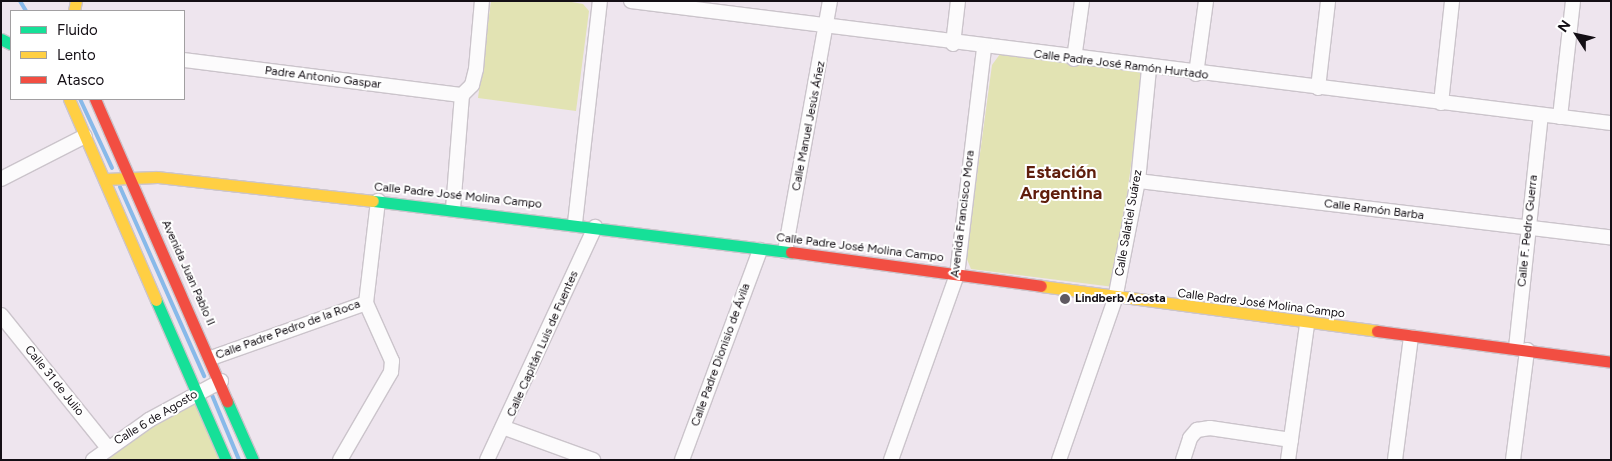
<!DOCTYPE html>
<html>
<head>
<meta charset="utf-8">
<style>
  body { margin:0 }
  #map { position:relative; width:1612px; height:461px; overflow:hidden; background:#eee5ee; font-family:Figtree,sans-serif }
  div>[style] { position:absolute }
  .green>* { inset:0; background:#e2e3b3 }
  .stream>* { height:4px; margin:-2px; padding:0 2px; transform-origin:2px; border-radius:2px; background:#88b9e9 }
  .roads { filter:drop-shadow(1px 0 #cbc4cb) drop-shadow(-1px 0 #cbc4cb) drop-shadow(0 1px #cbc4cb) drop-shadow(0 -1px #cbc4cb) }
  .street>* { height:14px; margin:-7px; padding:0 7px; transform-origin:7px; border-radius:7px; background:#fcfbfc }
  .fast>* { height:11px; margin:-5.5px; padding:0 5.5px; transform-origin:5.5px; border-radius:5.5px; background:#16e098 }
  .slow>* { height:11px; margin:-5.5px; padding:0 5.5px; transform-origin:5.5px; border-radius:5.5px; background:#ffcf43 }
  .jam>* { height:11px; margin:-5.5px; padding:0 5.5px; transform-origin:5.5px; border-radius:5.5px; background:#f24e42 }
  .dots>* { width:14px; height:14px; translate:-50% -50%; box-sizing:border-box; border:2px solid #fff; border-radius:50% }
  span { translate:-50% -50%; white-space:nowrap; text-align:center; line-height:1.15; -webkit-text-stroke:4px #fff; paint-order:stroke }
  .street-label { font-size:12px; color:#140f15 }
  .poi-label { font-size:12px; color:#140f15; font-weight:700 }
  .left { translate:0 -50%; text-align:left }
  .district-label { font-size:18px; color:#5f1d0b; font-weight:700 }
  .frame { position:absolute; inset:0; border:2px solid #140f15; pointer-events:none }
  .legend { position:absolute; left:10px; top:10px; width:175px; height:90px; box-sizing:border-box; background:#fff; border:1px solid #a19fa1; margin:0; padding:6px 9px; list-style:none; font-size:15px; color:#140f15 }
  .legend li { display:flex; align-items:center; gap:10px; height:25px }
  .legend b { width:25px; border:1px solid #a19fa1 }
  .north { position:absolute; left:1552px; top:10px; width:50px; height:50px; -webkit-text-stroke:4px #fff; paint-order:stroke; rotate:305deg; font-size:14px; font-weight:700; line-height:20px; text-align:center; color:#140f15 }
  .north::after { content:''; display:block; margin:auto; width:18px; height:22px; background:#140f15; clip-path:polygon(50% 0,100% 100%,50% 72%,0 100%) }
</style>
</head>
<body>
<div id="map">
  <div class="green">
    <div style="clip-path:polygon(491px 1px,566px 1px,583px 4px,589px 11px,576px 111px,478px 98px)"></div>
    <div style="clip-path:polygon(1000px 54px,1144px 73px,1114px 287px,971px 269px,966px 257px,992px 65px)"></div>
    <div style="clip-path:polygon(194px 399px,219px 460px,104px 460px,122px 444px)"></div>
  </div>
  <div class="stream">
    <div style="left:20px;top:1px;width:12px;rotate:59deg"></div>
    <div style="left:80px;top:99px;width:76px;rotate:65.1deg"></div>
    <div style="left:120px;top:187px;width:207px;rotate:66deg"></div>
    <div style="left:212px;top:395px;width:70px;rotate:67.4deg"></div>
  </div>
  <div class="roads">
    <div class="street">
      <div style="left:631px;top:1px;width:988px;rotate:7.1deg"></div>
      <div style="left:953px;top:44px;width:43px;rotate:-83.4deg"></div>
      <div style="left:1074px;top:59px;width:59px;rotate:-82.1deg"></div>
      <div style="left:184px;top:60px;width:280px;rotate:7.2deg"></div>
      <div style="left:1196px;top:74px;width:74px;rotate:-82.2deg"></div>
      <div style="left:1318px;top:88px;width:88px;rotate:-83.4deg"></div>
      <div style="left:1441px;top:103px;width:103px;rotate:-83.8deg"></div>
      <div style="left:1560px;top:117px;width:117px;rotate:-83.6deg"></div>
      <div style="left:1px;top:179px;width:94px;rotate:-27.1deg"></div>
      <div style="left:1138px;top:181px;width:476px;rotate:6.8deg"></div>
      <div style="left:453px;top:209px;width:114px;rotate:-85.5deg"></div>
      <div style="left:462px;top:95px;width:14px;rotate:-45deg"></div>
      <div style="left:472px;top:85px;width:16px;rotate:-76deg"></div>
      <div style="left:476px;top:69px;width:68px;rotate:-85deg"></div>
      <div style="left:575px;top:223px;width:223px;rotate:-83.6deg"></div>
      <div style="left:785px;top:251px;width:254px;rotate:-79.8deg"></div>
      <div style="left:1px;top:315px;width:169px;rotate:51.2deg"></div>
      <div style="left:1516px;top:348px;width:234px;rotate:-83.9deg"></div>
      <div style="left:211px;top:358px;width:164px;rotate:-19.5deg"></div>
      <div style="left:505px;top:428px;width:94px;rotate:20deg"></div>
      <div style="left:93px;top:460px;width:69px;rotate:-35.5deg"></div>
      <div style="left:149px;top:420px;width:82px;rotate:-28.4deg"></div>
      <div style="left:340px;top:460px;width:102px;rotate:-59.9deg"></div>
      <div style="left:391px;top:372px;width:11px;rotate:-85deg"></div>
      <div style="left:392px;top:361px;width:64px;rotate:-114.1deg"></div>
      <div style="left:366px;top:303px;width:103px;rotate:-83.3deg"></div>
      <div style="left:487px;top:460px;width:257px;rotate:-65.1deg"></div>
      <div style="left:682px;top:460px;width:224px;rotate:-69.6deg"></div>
      <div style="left:891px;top:460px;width:196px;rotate:-70.4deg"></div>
      <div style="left:957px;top:275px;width:229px;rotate:-83.2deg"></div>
      <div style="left:1059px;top:460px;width:170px;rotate:-70.8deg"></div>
      <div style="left:1115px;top:299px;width:120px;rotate:-79deg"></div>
      <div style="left:1138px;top:181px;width:114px;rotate:-84.4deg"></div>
      <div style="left:1183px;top:460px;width:23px;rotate:-72deg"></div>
      <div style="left:1190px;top:438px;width:11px;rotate:-49deg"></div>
      <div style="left:1197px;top:430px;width:13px;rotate:-9deg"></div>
      <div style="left:1210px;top:428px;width:82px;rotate:8.4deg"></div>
      <div style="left:1288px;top:460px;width:137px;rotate:-82deg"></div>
      <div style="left:1395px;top:460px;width:124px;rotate:-82.6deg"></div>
      <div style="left:1513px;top:460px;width:111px;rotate:-82.7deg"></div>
    </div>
    <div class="fast">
      <div style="left:1px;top:39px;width:11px;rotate:27deg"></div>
      <div style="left:373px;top:201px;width:421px;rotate:7deg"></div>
      <div style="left:156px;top:300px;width:175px;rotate:66.4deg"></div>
      <div style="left:227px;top:401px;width:64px;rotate:66.2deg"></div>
    </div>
    <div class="slow">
      <div style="left:74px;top:11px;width:10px;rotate:-79deg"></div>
      <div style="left:69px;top:99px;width:219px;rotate:66.6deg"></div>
      <div style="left:105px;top:179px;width:52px;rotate:-2.2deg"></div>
      <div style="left:157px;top:177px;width:217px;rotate:6.3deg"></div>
      <div style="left:1041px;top:286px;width:339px;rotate:7.6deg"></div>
    </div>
    <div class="jam">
      <div style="left:95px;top:99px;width:330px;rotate:66.4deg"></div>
      <div style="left:791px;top:252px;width:252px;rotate:7.7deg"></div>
      <div style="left:1377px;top:331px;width:236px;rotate:7.5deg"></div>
    </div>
  </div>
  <div class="dots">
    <div style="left:1065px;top:299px;background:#605a61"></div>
  </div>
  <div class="street-label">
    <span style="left:1121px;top:65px;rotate:7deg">Calle Padre José Ramón Hurtado</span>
    <span style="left:323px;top:78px;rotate:7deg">Padre Antonio Gaspar</span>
    <span style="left:809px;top:126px;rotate:-79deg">Calle Manuel Jesús Áñez</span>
    <span style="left:458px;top:196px;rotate:6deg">Calle Padre José Molina Campo</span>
    <span style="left:1374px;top:210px;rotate:7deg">Calle Ramón Barba</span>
    <span style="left:963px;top:214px;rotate:-83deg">Avenida Francisco Mora</span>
    <span style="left:1129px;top:223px;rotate:-80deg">Calle Salatiel Suárez</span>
    <span style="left:1528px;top:231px;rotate:-84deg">Calle F. Pedro Guerra</span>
    <span style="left:860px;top:248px;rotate:7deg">Calle Padre José Molina Campo</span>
    <span style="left:188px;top:273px;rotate:66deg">Avenida Juan Pablo II</span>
    <span style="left:1261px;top:304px;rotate:7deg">Calle Padre José Molina Campo</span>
    <span style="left:288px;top:330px;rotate:-20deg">Calle Padre Pedro de la Roca</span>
    <span style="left:543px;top:344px;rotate:-66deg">Calle Capitán Luis de Fuentes</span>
    <span style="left:721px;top:355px;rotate:-70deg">Calle Padre Dionisio de Ávila</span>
    <span style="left:54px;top:381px;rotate:51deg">Calle 31 de Julio</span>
    <span style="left:156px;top:418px;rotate:-31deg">Calle 6 de Agosto</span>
  </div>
  <div class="poi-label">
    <span class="left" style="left:1075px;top:299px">Lindberb Acosta</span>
  </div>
  <div class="district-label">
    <span style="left:1061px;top:183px">Estación<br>Argentina</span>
  </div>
  <div class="frame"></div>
  <ul class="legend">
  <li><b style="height:6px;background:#16e098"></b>Fluido</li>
  <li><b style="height:6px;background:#ffcf43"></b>Lento</li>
  <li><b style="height:6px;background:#f24e42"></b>Atasco</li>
  </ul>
  <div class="north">N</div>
</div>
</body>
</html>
